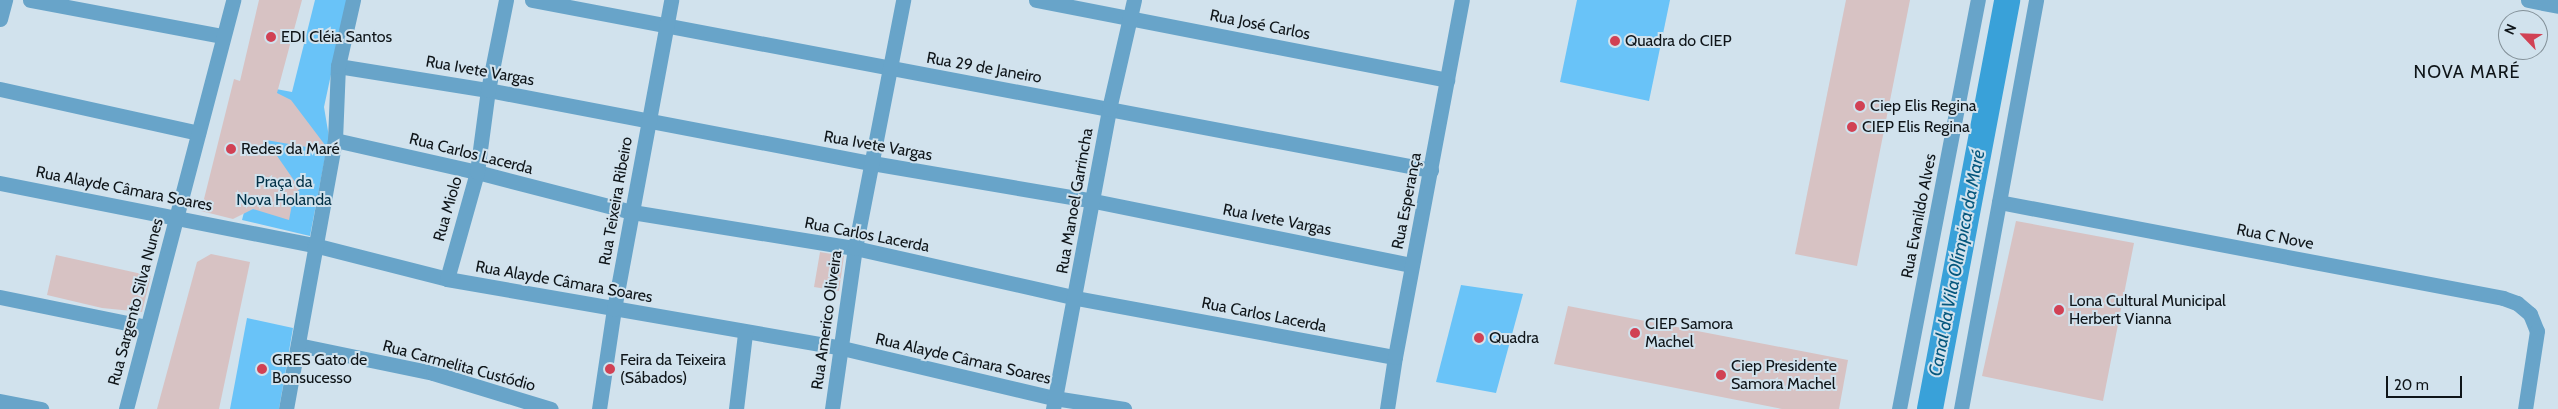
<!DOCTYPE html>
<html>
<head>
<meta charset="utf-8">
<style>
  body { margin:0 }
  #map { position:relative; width:2558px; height:409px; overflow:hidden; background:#d1e2ed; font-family:Cabin,sans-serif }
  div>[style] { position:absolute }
  .green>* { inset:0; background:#69c3f8 }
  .canal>* { height:26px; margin:-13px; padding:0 13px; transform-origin:13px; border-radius:13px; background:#39a1d9 }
  .building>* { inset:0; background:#d7c2c3 }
  .minor>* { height:15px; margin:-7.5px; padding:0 7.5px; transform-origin:7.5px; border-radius:7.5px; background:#68a4c9 }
  .dots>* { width:14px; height:14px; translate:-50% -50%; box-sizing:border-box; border:2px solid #d1e2ed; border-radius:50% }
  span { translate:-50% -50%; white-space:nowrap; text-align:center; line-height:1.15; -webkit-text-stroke:4px #d1e2ed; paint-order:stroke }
  .street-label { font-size:16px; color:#0f1519 }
  .poi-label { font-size:16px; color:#0f1519 }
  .left { translate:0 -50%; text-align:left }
  .park-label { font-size:16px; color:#033147 }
  .neighbourhood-label { font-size:18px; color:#0f1519; letter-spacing:1px }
  .water-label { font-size:18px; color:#05577d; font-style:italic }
  .north { position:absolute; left:2498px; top:10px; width:50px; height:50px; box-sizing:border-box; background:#d1e2ed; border:1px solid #839098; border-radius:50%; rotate:294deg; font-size:14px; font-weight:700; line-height:20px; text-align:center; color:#0f1519 }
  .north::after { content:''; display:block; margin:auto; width:18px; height:22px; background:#d14154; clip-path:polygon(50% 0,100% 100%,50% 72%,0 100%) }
  .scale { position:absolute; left:2386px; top:376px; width:76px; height:22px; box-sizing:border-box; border:2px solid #0f1519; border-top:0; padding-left:6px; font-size:15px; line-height:18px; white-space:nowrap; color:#0f1519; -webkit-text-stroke:4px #d1e2ed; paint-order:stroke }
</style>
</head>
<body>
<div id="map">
  <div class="green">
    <div style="clip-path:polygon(315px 0,347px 0,324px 107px,329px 137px,310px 236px,242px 220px,276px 89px,292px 92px)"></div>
    <div style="clip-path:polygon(1577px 0,1670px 0,1649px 101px,1560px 82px)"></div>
    <div style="clip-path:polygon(1461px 285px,1523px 294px,1496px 393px,1436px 382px)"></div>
    <div style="clip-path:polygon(247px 318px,293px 328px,279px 409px,230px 409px)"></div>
  </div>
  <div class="canal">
    <div style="left:1930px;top:409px;width:416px;rotate:-79.3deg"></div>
  </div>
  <div class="building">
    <div style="clip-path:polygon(259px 0,302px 0,277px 93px,291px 100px,325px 145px,324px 150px,266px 140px,300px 189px,294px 194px,289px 220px,253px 209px,233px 219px,201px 211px,234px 79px,240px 81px)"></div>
    <div style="clip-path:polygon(1846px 0,1910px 0,1857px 266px,1795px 254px)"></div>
    <div style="clip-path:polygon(2016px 221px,2134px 243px,2103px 401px,1982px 376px)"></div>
    <div style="clip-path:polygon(820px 252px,844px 256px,839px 291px,814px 287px)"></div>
    <div style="clip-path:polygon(211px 254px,250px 262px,219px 409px,157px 409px,197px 262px)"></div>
    <div style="clip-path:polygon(56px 255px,151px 276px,142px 312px,102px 308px,47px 295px)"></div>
    <div style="clip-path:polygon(1568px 306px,1848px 360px,1839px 409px,1782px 409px,1554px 364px)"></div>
  </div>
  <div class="minor">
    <div style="left:30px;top:0;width:196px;rotate:10.6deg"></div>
    <div style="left:532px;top:0;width:915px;rotate:10.71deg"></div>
    <div style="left:1036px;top:0;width:419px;rotate:11deg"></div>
    <div style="left:2528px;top:0;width:31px;rotate:11deg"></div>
    <div style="left:0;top:19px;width:20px;rotate:-75deg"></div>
    <div style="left:338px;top:66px;width:152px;rotate:9.1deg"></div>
    <div style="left:488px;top:90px;width:391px;rotate:10.8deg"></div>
    <div style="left:872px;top:163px;width:225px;rotate:9.7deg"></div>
    <div style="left:1094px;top:201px;width:324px;rotate:11.4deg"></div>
    <div style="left:0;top:89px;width:203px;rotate:12.5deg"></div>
    <div style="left:335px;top:140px;width:146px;rotate:12.7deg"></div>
    <div style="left:477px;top:172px;width:160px;rotate:14.5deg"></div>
    <div style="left:632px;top:212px;width:226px;rotate:9.2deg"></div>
    <div style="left:855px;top:248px;width:227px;rotate:12.7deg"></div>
    <div style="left:1076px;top:298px;width:324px;rotate:10.5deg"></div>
    <div style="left:0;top:183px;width:320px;rotate:11.2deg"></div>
    <div style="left:314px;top:245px;width:137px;rotate:14.3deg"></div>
    <div style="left:447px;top:279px;width:401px;rotate:9.9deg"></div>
    <div style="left:842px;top:348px;width:218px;rotate:13.3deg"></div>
    <div style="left:1054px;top:398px;width:71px;rotate:8.9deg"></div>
    <div style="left:1999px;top:202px;width:513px;rotate:10.78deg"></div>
    <div style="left:2503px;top:298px;width:15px;rotate:20deg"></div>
    <div style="left:2517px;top:303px;width:17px;rotate:40deg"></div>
    <div style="left:2530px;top:314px;width:18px;rotate:68deg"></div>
    <div style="left:2537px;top:331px;width:79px;rotate:98.7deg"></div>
    <div style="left:447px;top:279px;width:111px;rotate:-74.3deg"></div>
    <div style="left:477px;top:172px;width:83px;rotate:-82.4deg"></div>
    <div style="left:488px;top:90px;width:92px;rotate:-78.7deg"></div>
    <div style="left:0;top:297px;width:149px;rotate:11.6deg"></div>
    <div style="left:298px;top:345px;width:138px;rotate:11.7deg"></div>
    <div style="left:433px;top:373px;width:123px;rotate:17deg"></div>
    <div style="left:0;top:401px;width:42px;rotate:11deg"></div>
    <div style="left:126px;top:409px;width:423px;rotate:-75.3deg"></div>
    <div style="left:286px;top:409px;width:273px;rotate:-79.7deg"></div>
    <div style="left:335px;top:140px;width:74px;rotate:-87.7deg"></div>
    <div style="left:338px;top:66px;width:68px;rotate:-77.2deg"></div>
    <div style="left:599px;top:409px;width:101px;rotate:-81.5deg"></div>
    <div style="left:614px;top:309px;width:314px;rotate:-79.5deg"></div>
    <div style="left:736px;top:409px;width:77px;rotate:-83.2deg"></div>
    <div style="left:832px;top:409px;width:163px;rotate:-81.9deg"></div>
    <div style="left:855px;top:248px;width:253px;rotate:-79deg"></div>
    <div style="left:1053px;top:409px;width:305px;rotate:-79.4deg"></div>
    <div style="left:1109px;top:109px;width:112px;rotate:-77.1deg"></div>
    <div style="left:1387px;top:409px;width:53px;rotate:-81.3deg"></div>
    <div style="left:1395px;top:357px;width:363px;rotate:-79.4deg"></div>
    <div style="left:1899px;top:409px;width:417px;rotate:-79.1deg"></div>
    <div style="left:1961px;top:409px;width:416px;rotate:-79.6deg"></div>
  </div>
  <div class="dots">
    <div style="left:271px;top:37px;background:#d14154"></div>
    <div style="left:1615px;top:41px;background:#d14154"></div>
    <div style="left:1860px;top:106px;background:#d14154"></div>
    <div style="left:1852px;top:127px;background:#d14154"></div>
    <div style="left:231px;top:149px;background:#d14154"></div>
    <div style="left:2059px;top:310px;background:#d14154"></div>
    <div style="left:1635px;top:333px;background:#d14154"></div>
    <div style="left:1479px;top:338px;background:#d14154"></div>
    <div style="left:262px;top:369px;background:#d14154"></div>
    <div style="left:610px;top:369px;background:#d14154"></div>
    <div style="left:1721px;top:375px;background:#d14154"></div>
  </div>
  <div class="street-label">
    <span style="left:1260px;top:25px;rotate:11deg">Rua José Carlos</span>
    <span style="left:984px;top:68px;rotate:10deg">Rua 29 de Janeiro</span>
    <span style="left:480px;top:71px;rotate:10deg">Rua Ivete Vargas</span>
    <span style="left:878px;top:146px;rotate:10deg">Rua Ivete Vargas</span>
    <span style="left:471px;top:154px;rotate:14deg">Rua Carlos Lacerda</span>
    <span style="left:124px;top:189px;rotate:11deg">Rua Alayde Câmara Soares</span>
    <span style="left:616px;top:201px;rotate:-80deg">Rua Teixeira Ribeiro</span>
    <span style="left:1075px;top:201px;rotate:-80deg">Rua Manoel Garrincha</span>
    <span style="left:1407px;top:201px;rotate:-79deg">Rua Esperança</span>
    <span style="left:448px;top:209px;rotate:-74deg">Rua Miolo</span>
    <span style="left:1919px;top:216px;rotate:-79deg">Rua Evanildo Alves</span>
    <span style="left:1277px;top:220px;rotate:11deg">Rua Ivete Vargas</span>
    <span style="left:867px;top:235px;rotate:11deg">Rua Carlos Lacerda</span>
    <span style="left:2275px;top:237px;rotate:11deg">Rua C Nove</span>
    <span style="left:564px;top:282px;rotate:10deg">Rua Alayde Câmara Soares</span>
    <span style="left:136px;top:302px;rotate:-75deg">Rua Sargento Silva Nunes</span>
    <span style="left:1264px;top:315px;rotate:11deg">Rua Carlos Lacerda</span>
    <span style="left:827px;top:320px;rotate:-82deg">Rua Americo Oliveira</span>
    <span style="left:963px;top:359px;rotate:13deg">Rua Alayde Câmara Soares</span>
    <span style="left:459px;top:366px;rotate:15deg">Rua Carmelita Custódio</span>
  </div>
  <div class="poi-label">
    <span class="left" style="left:281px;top:37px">EDI Cléia Santos</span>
    <span class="left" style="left:1625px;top:41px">Quadra do CIEP</span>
    <span class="left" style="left:1870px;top:106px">Ciep Elis Regina</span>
    <span class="left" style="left:1862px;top:127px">CIEP Elis Regina</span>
    <span class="left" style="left:241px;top:149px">Redes da Maré</span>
    <span class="left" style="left:2069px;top:310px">Lona Cultural Municipal<br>Herbert Vianna</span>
    <span class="left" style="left:1645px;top:333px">CIEP Samora<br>Machel</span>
    <span class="left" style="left:1489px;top:338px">Quadra</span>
    <span class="left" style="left:272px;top:369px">GRES Gato de<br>Bonsucesso</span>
    <span class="left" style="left:620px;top:369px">Feira da Teixeira<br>(Sábados)</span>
    <span class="left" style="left:1731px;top:375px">Ciep Presidente<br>Samora Machel</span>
  </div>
  <div class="park-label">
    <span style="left:284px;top:191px">Praça da<br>Nova Holanda</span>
  </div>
  <div class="neighbourhood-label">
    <span style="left:2467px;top:72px">NOVA MARÉ</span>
  </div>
  <div class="water-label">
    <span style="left:1957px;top:263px;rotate:-79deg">Canal da Vila Olímpica da Maré</span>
  </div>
  <div class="north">N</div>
  <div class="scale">20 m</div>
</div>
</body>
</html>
